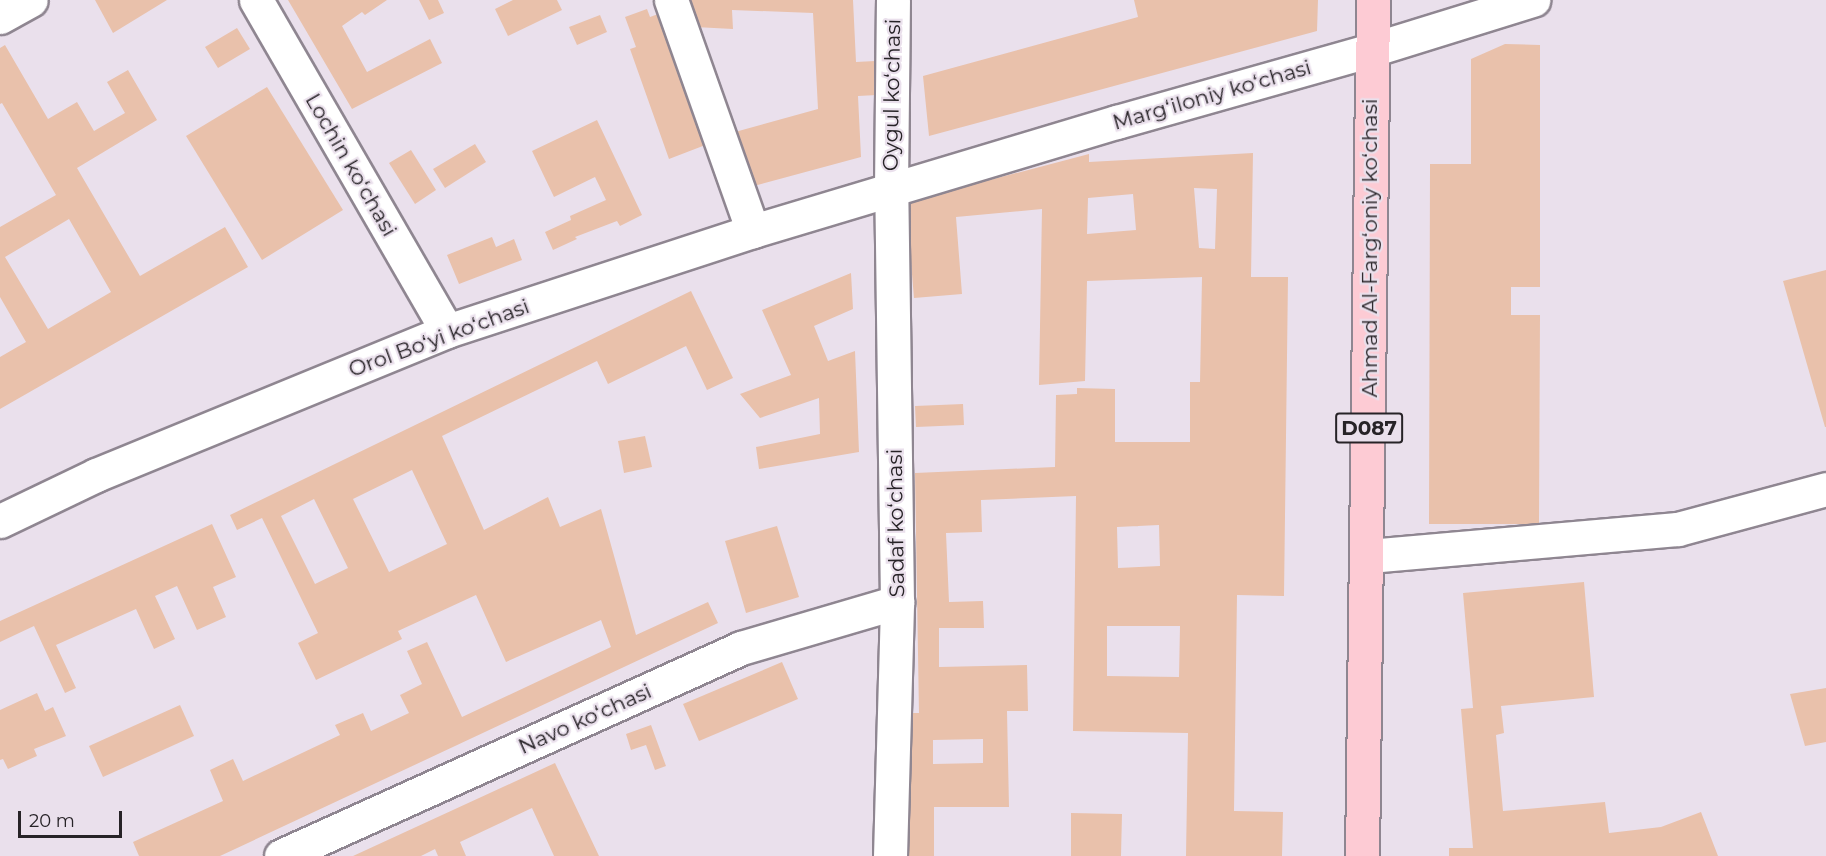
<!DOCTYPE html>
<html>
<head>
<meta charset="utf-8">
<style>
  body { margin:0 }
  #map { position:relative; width:1826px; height:856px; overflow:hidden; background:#eae0ec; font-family:Montserrat,sans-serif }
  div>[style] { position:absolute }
  .building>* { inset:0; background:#e9c1ab }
  .roads { filter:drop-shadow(2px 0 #8f8691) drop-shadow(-2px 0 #8f8691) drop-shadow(0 2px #8f8691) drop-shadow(0 -2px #8f8691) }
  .minor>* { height:33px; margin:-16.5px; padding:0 16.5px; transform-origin:16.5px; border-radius:16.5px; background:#fff }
  .major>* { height:33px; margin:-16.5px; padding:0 16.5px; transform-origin:16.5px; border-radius:16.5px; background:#fdcbd4 }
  span { translate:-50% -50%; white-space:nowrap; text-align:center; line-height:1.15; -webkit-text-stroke:4.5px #eae0ec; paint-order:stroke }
  .shield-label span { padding:2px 4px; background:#eae0ec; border:2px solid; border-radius:4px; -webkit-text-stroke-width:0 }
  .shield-label { font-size:20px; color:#272327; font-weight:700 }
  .street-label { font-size:21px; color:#272327 }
  .scale { position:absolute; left:18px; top:811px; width:104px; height:27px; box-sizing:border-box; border:3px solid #272327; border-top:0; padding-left:8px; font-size:18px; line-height:21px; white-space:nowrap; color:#272327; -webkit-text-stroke:4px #eae0ec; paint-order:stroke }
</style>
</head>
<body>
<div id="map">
  <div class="building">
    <div style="clip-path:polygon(95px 0,167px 0,113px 33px)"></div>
    <div style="clip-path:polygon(288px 0,387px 0,365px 15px,362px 12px,342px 26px,367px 72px,430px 39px,442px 63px,352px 109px)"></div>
    <div style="clip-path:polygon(419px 0,438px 0,444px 13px,429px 20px)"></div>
    <div style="clip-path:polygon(513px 0,557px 0,562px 10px,508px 36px,495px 9px)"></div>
    <div style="clip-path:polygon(688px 0,853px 0,856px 62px,875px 61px,877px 95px,858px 96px,861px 157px,750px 187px,735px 132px,818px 109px,813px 13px,732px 10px,733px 29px,695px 27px)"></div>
    <div style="clip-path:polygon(1134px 0,1318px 0,1317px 31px,929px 136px,923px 76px,1138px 17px)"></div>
    <div style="clip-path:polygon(647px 9px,650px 17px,661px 13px,708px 144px,669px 159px,630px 49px,636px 47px,625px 17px)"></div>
    <div style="clip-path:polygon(600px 15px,607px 32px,577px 45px,569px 27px)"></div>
    <div style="clip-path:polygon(237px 28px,250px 49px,218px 68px,205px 47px)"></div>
    <div style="clip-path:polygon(1505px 44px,1540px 45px,1540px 287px,1511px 287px,1511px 315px,1540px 315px,1539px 524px,1429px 524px,1430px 164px,1471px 164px,1471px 59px)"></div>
    <div style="clip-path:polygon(evenodd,5px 45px,48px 119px,77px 102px,94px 131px,125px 113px,107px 82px,128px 70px,157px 120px,77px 168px,140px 276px,225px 227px,248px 267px,0 409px,0 357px,26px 342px,0 297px,0 227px,56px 195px,2px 103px,0 104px,0 48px,5px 45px,69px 219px,111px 292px,48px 329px,5px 257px,69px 219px)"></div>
    <div style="clip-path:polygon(267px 87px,343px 210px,262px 260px,186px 136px)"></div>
    <div style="clip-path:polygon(597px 120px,642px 215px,620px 226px,617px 221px,575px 237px,577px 239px,553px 250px,545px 232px,571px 220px,570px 216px,606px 200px,595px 177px,554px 197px,532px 151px)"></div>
    <div style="clip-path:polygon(475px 144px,486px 162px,445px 188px,433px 169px)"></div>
    <div style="clip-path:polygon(411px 150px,436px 190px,415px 204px,389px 163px)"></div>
    <div style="clip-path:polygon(evenodd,1253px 153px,1251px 277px,1288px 277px,1284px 596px,1237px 595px,1234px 811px,1283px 812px,1282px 856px,1186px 856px,1188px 733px,1073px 731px,1076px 496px,981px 500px,982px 532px,946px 533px,949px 602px,983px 601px,984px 628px,939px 628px,939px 667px,1027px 665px,1028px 711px,1007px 711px,1009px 807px,934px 807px,934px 856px,909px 856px,907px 713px,919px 713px,915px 473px,1055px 467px,1056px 395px,1077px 394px,1077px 388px,1115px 389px,1115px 442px,1190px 442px,1190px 382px,1200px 382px,1202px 277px,1087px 281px,1085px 381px,1039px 385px,1042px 209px,956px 217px,962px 294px,914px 298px,906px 202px,1089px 154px,1089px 162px,1253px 153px,1194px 188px,1217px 189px,1215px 249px,1199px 248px,1194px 188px,1253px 153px,1133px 194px,1136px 230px,1087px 234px,1088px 198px,1133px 194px,1253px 153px,1159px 525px,1160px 566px,1118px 568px,1117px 527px,1159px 525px,1253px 153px,1107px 626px,1180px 626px,1179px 677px,1107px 676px,1107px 626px,1253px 153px,983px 739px,983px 763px,933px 764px,933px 740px,983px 739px)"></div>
    <div style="clip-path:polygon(492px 237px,496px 247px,514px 239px,522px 260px,459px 284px,447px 255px)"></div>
    <div style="clip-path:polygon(1826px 270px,1826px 427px,1825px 427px,1783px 281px)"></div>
    <div style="clip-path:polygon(851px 273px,853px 309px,814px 326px,828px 361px,855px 351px,859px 452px,759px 469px,756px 447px,820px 434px,819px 398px,760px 418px,740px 394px,791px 375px,762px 310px)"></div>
    <div style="clip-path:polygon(evenodd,691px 291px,733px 378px,707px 390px,686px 346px,608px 384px,597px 361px,442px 436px,484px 530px,548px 497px,560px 527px,601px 509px,636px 635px,708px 602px,718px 623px,220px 856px,139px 856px,133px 842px,223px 801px,210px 770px,233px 759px,243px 781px,340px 735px,335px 725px,363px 713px,371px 731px,409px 713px,400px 695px,422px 684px,407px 651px,427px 642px,462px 717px,611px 647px,601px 620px,506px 662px,476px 595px,398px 631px,402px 639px,316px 680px,298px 643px,318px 633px,262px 518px,237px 530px,230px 515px,691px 291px,412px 470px,447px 544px,389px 572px,353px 499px,412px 470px,691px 291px,314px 499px,348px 568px,315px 584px,281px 516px,314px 499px)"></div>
    <div style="clip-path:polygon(963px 404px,964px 425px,916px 427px,915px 406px)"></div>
    <div style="clip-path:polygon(645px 436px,652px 467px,624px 473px,618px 441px)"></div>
    <div style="clip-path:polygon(212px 524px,236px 577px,213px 587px,226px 617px,197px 630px,177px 586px,155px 596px,175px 639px,154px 649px,136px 609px,56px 645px,76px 688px,65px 693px,34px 626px,0 642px,0 621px)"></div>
    <div style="clip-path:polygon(777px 526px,799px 597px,746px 613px,725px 541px)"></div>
    <div style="clip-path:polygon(1584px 582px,1594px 697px,1501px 706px,1504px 733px,1496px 735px,1503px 811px,1605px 802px,1609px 833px,1661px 827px,1701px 812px,1718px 856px,1449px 856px,1449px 848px,1473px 848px,1461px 709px,1473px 708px,1463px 593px)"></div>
    <div style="clip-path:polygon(782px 662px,798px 699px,699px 741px,683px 704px)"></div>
    <div style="clip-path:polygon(1826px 688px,1826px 742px,1805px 746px,1790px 694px)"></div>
    <div style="clip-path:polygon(37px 693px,45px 711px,53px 707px,66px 736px,34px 749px,37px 756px,8px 769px,3px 759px,0 760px,0 710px)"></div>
    <div style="clip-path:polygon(180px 705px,194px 736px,103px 777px,89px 746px)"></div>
    <div style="clip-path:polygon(651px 725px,666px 766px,655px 770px,646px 745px,631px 750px,626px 734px)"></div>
    <div style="clip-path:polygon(555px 763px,599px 856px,554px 856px,532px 808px,460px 842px,466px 856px,438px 856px,435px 849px,421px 856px,353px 856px)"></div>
    <div style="clip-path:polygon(1071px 813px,1122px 814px,1121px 856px,1071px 856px)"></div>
  </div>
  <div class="roads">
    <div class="minor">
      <div style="left:256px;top:0;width:382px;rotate:60deg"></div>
      <div style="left:671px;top:0;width:245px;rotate:70.5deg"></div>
      <div style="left:0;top:17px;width:35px;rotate:-29deg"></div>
      <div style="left:0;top:521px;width:106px;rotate:-25.6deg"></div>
      <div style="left:96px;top:475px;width:379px;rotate:-22.3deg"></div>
      <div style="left:447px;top:331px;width:322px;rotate:-18.1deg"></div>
      <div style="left:753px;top:231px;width:380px;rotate:-16.7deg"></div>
      <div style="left:1117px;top:122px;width:264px;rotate:-15.8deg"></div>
      <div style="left:1371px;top:50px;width:170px;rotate:-17.2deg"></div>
      <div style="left:1368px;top:556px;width:311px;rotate:-5deg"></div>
      <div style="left:1678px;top:529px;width:153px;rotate:-15.1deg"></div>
      <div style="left:281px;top:856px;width:505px;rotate:-24.33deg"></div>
      <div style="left:741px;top:648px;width:163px;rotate:-16.4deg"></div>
      <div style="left:890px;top:856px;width:254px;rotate:-88.4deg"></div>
      <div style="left:897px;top:602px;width:413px;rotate:-90.8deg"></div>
      <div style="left:891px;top:189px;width:189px;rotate:-89.4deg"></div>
    </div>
    <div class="major">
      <div style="left:1362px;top:856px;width:856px;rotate:-89.26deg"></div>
    </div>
  </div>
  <div class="shield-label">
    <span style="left:1369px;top:428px">D087</span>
  </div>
  <div class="street-label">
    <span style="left:892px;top:95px;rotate:-89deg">Oygul koʻchasi</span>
    <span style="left:1212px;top:95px;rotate:-16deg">Margʻiloniy koʻchasi</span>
    <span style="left:351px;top:165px;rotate:60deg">Lochin koʻchasi</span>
    <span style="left:1370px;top:248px;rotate:-90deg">Ahmad Al-Fargʻoniy koʻchasi</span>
    <span style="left:439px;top:338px;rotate:-20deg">Orol Boʻyi koʻchasi</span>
    <span style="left:896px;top:523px;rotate:-91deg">Sadaf koʻchasi</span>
    <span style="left:585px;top:719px;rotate:-24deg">Navo koʻchasi</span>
  </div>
  <div class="scale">20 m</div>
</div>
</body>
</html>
